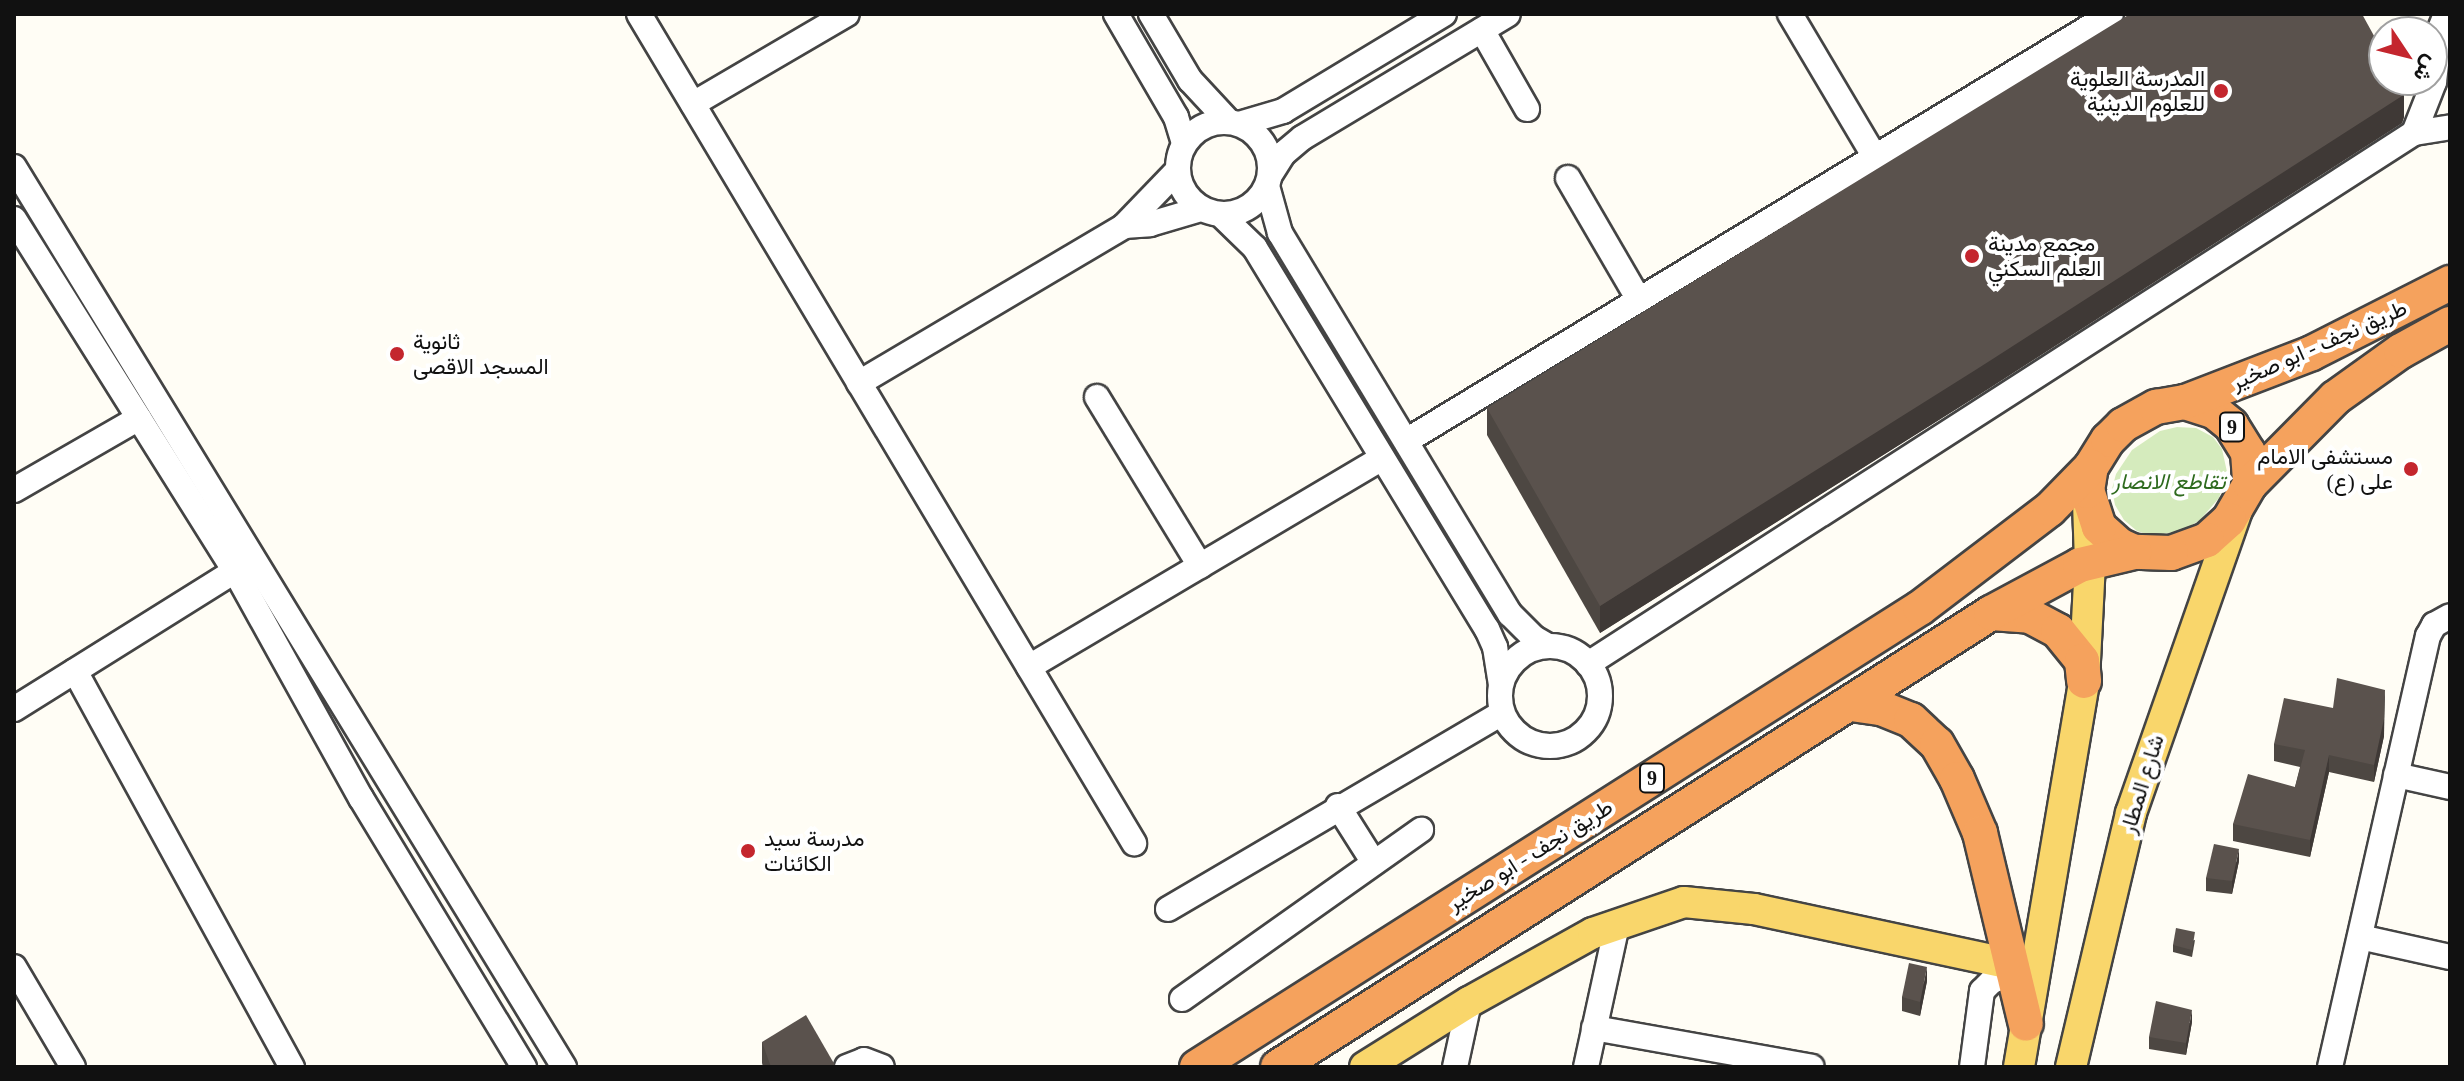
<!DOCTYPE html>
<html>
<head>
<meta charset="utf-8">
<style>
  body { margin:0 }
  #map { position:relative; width:2464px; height:1081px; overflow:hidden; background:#fffdf5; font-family:"Times New Roman",Vazirmatn,serif }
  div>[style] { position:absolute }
  .green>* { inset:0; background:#d5ebbd }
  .roads { filter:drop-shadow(2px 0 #444) drop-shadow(-2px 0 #444) drop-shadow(0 2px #444) drop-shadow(0 -2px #444) }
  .minor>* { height:24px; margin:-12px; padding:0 12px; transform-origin:12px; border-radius:12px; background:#fff }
  .minor>.ring { margin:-12px; padding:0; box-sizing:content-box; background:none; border:24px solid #fff; border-radius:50% }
  .major>* { height:30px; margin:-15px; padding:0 15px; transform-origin:15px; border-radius:15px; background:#f9d66b }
  .highway>* { height:34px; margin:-17px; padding:0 17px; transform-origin:17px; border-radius:17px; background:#f5a25d }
  .wall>* { inset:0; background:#4d4742 }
  .shaded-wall>* { inset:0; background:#3f3936 }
  .building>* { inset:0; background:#5a524d }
  .dots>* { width:22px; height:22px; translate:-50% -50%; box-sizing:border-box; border:4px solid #fff; border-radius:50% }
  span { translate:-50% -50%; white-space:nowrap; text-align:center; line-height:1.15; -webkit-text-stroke:8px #fff; paint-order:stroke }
  .shield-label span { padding:2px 6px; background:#fff; border:2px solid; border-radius:6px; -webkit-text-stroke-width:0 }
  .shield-label { font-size:20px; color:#111; font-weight:700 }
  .poi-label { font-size:22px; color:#111 }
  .right { translate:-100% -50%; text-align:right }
  .left { translate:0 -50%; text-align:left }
  .street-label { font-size:22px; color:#111 }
  .park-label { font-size:22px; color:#2f6b1f; font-style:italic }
  .frame { position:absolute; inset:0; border:16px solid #111; pointer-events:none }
  .north { position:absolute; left:2368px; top:16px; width:80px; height:80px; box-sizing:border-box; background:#fff; border:2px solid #a0a0a0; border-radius:50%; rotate:125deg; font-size:22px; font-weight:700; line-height:32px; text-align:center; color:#111 }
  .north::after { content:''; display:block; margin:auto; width:28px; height:36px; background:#c4262e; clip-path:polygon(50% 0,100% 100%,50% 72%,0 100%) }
</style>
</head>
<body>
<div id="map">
  <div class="green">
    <div style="clip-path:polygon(2177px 427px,2196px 428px,2213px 437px,2222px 449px,2227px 472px,2219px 498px,2200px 520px,2184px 530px,2153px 536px,2137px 531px,2124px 520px,2115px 505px,2112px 489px,2116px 474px,2132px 450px,2160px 431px)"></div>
  </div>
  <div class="roads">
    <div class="minor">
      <div style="left:639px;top:14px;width:966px;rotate:59.16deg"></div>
      <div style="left:1116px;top:14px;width:119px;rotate:59.8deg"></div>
      <div style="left:1176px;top:117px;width:28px;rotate:73deg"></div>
      <div style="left:1151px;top:14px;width:77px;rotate:59.4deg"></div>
      <div style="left:1190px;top:80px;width:57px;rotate:47.1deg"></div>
      <div style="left:1790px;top:14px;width:166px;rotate:59.3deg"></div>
      <div style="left:1482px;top:30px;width:91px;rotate:60.3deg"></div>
      <div style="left:693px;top:104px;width:178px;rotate:-30.3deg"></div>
      <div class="ring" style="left:1178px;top:122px;width:68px;height:68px"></div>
      <div style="left:1239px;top:124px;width:46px;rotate:-16.5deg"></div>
      <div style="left:1283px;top:111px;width:188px;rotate:-31.1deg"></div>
      <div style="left:2414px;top:133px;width:55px;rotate:-68.6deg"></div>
      <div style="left:2434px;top:82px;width:53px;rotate:-83.5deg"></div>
      <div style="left:2440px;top:29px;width:16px;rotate:-68deg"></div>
      <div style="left:14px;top:167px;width:1055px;rotate:58.57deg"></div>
      <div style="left:1270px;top:175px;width:25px;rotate:-58deg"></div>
      <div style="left:1283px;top:154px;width:25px;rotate:-40deg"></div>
      <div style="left:1302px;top:138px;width:240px;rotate:-31deg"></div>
      <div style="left:1568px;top:178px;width:141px;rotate:59.8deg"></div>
      <div style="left:1267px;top:186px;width:49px;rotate:74.5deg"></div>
      <div style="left:1280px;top:233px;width:445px;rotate:58.9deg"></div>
      <div style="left:1510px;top:614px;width:34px;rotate:45deg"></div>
      <div style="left:1534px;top:638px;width:16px;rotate:30deg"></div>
      <div style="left:1221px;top:215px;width:47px;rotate:44.1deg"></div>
      <div style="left:1255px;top:248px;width:446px;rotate:58.7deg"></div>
      <div style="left:1487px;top:629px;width:20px;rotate:66deg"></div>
      <div style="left:1495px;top:647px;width:37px;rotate:81deg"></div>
      <div style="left:14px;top:219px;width:416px;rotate:57.9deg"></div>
      <div style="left:235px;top:571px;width:260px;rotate:61deg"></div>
      <div style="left:361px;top:798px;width:315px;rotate:58.8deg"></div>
      <div style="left:1124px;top:226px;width:26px;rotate:-4deg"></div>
      <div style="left:1150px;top:224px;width:53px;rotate:-16.4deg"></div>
      <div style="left:859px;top:383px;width:308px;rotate:-30.6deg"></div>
      <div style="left:1124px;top:226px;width:76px;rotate:-46.1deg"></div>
      <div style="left:1097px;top:397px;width:198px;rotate:58.6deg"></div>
      <div style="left:1406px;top:441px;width:824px;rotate:-31.2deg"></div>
      <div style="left:14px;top:490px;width:144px;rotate:-29.9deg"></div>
      <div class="ring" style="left:1500px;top:646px;width:76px;height:76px"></div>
      <div style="left:1588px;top:664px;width:982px;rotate:-32.74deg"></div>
      <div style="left:2414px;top:133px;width:36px;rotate:-9deg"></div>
      <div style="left:1029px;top:667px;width:410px;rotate:-30.6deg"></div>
      <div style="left:75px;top:671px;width:452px;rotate:61.3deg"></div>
      <div style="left:14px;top:709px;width:261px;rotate:-32deg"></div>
      <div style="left:2396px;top:775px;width:55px;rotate:12.5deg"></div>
      <div style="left:1338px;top:806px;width:67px;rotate:57.7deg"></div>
      <div style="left:1168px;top:909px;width:387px;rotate:-30.4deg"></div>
      <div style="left:2360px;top:937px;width:92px;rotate:12.5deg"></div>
      <div style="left:14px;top:967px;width:116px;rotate:59.5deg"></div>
      <div style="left:1182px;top:999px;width:293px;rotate:-35.3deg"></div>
      <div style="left:1594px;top:1028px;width:221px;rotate:10.1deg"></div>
      <div style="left:847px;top:1067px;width:18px;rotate:-22deg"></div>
      <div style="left:864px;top:1060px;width:19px;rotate:21deg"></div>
      <div style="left:1455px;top:1067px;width:66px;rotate:-77.8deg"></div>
      <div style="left:1586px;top:1067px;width:145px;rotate:-77.7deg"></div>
      <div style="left:1972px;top:1067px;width:77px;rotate:-82.5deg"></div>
      <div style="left:1982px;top:991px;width:14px;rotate:-45deg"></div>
      <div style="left:1992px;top:981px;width:22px;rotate:-21deg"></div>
      <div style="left:2330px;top:1067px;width:442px;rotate:-77.2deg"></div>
      <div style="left:2428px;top:636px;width:13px;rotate:-61deg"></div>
      <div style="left:2434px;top:625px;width:18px;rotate:-29deg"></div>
    </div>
    <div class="major">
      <div style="left:1365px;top:1067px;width:123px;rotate:-32deg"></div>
      <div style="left:1469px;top:1002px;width:142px;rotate:-29.1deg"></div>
      <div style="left:1593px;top:933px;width:96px;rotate:-18.8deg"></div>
      <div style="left:1684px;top:902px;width:70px;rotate:5.7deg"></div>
      <div style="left:1754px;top:909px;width:262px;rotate:12.1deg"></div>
      <div style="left:2019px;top:1067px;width:391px;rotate:-80.4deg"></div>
      <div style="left:2084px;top:681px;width:119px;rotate:-87.1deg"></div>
      <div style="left:2090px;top:562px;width:61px;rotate:-91.9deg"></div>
      <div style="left:2071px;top:1067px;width:261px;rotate:-76.7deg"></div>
      <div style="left:2131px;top:813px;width:321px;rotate:-70.7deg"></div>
    </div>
    <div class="highway">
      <div style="left:2185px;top:402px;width:32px;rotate:18deg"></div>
      <div style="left:2215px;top:412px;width:21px;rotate:39deg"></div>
      <div style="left:2231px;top:425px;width:32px;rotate:58deg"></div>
      <div style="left:2248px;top:452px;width:32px;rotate:86deg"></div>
      <div style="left:2250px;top:484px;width:42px;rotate:120.3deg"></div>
      <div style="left:2229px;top:520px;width:30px;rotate:138deg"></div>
      <div style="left:2207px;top:540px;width:38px;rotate:160deg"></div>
      <div style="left:2171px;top:553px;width:37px;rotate:-178deg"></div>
      <div style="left:2134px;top:552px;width:17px;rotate:-155deg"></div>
      <div style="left:2119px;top:545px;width:27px;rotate:-138deg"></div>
      <div style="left:2099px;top:527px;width:38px;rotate:-108deg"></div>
      <div style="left:2087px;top:491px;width:24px;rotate:-81deg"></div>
      <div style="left:2091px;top:467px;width:32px;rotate:-58deg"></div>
      <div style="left:2108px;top:440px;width:21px;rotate:-45deg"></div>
      <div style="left:2123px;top:425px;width:38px;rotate:-29deg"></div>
      <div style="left:2156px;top:407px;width:29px;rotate:-10deg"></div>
      <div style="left:2185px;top:402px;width:136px;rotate:-21.1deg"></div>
      <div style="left:2312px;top:353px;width:155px;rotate:-26.9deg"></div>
      <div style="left:2250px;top:484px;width:121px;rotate:-45.3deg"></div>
      <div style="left:2335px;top:398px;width:81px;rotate:-35.5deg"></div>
      <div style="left:2401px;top:351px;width:56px;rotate:-28.9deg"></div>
      <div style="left:1991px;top:613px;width:39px;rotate:4deg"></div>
      <div style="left:2030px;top:616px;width:32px;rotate:28deg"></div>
      <div style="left:2058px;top:631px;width:38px;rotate:51deg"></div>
      <div style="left:2082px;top:661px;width:20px;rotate:84deg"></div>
      <div style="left:1851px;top:704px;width:30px;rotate:8deg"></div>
      <div style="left:1881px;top:708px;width:32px;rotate:22deg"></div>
      <div style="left:1911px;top:720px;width:35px;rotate:43deg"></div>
      <div style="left:1937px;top:744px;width:40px;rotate:60.3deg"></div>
      <div style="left:1957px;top:779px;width:59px;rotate:66.9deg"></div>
      <div style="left:1980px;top:833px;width:196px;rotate:76.5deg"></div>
      <div style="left:1197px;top:1067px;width:856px;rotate:-32.41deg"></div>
      <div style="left:1920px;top:608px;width:163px;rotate:-37.3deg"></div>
      <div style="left:2050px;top:509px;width:59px;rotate:-45.7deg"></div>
      <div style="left:1278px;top:1067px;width:845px;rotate:-32.49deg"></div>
      <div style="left:1991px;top:613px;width:101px;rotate:-28.3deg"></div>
      <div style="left:2080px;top:565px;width:56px;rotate:-13.5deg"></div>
    </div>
  </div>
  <div class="wall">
    <div style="clip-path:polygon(2404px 117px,2402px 123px,1977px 396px,1600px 633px,1487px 435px,1487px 408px)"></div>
    <div style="clip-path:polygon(2333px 708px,2384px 736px,2374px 782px,2329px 772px,2310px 857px,2233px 841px,2233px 824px,2295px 787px,2300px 767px,2274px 761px,2274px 744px)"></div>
    <div style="clip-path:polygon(2239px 861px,2232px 894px,2206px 891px,2206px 878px)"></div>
    <div style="clip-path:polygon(2195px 940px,2192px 957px,2173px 952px,2173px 945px)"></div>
    <div style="clip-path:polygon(1927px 981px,1920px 1016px,1902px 1011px,1902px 997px)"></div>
    <div style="clip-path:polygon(2192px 1022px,2186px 1055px,2149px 1049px,2149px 1037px)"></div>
    <div style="clip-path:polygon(762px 1042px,836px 1067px,763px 1067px,762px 1063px)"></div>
  </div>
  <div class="shaded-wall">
    <div style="clip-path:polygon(2404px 90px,2404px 117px,2402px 123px,1977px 396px,1600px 633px,1600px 606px)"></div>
    <div style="clip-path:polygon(2385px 690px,2384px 736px,2374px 782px,2374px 765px)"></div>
    <div style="clip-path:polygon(2329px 755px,2329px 772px,2310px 857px,2310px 840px)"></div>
    <div style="clip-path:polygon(2239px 849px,2239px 861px,2232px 894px,2232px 881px)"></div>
    <div style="clip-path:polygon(1927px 967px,1927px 981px,1920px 1016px,1920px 1002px)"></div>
    <div style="clip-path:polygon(2192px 1010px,2192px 1022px,2186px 1055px,2186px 1043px)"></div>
  </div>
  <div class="building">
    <div style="clip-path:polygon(2130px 14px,2362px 14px,2384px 54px,2384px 80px,2399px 80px,2404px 90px,2402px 96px,1977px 369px,1600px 606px,1487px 408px)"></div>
    <div style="clip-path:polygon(2337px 678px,2385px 690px,2384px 719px,2374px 765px,2329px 755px,2310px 840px,2233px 824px,2248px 774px,2295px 787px,2305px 750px,2274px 744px,2284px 698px,2333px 708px)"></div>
    <div style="clip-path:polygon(2214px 844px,2239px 849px,2232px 881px,2206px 878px)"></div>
    <div style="clip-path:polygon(2176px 928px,2195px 932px,2192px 950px,2173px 945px)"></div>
    <div style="clip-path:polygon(1909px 963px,1927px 967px,1920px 1002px,1902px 997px)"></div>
    <div style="clip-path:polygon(2156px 1001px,2192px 1010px,2186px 1043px,2149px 1037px)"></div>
    <div style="clip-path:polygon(806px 1015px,836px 1067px,771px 1067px,762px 1042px)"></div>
  </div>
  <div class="dots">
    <div style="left:2221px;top:91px;background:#c4262e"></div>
    <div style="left:1972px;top:256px;background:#c4262e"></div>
    <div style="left:397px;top:354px;background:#c4262e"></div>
    <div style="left:2411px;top:469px;background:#c4262e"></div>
    <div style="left:748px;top:851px;background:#c4262e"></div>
  </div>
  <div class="shield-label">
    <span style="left:2232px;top:427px">9</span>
    <span style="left:1652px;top:778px">9</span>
  </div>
  <div class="poi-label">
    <span class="right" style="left:2205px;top:91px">المدرسة العلوية<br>للعلوم الدينية</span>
    <span class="left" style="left:1988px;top:256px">مجمع مدينة<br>العلم السكني</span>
    <span class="left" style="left:413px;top:354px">ثانوية<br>المسجد الاقصى</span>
    <span class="right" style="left:2393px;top:469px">مستشفی الامام<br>علی (ع)</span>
    <span class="left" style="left:764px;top:851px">مدرسة سيد<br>الكائنات</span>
  </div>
  <div class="street-label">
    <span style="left:2319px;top:345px;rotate:-24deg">طريق نجف - ابو صخير</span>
    <span style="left:2142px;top:784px;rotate:-73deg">شارع المطار</span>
    <span style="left:1530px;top:855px;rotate:-32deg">طريق نجف - ابو صخير</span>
  </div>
  <div class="park-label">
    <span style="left:2169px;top:482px">تقاطع الانصار</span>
  </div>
  <div class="frame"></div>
  <div class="north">ش</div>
</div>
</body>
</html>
